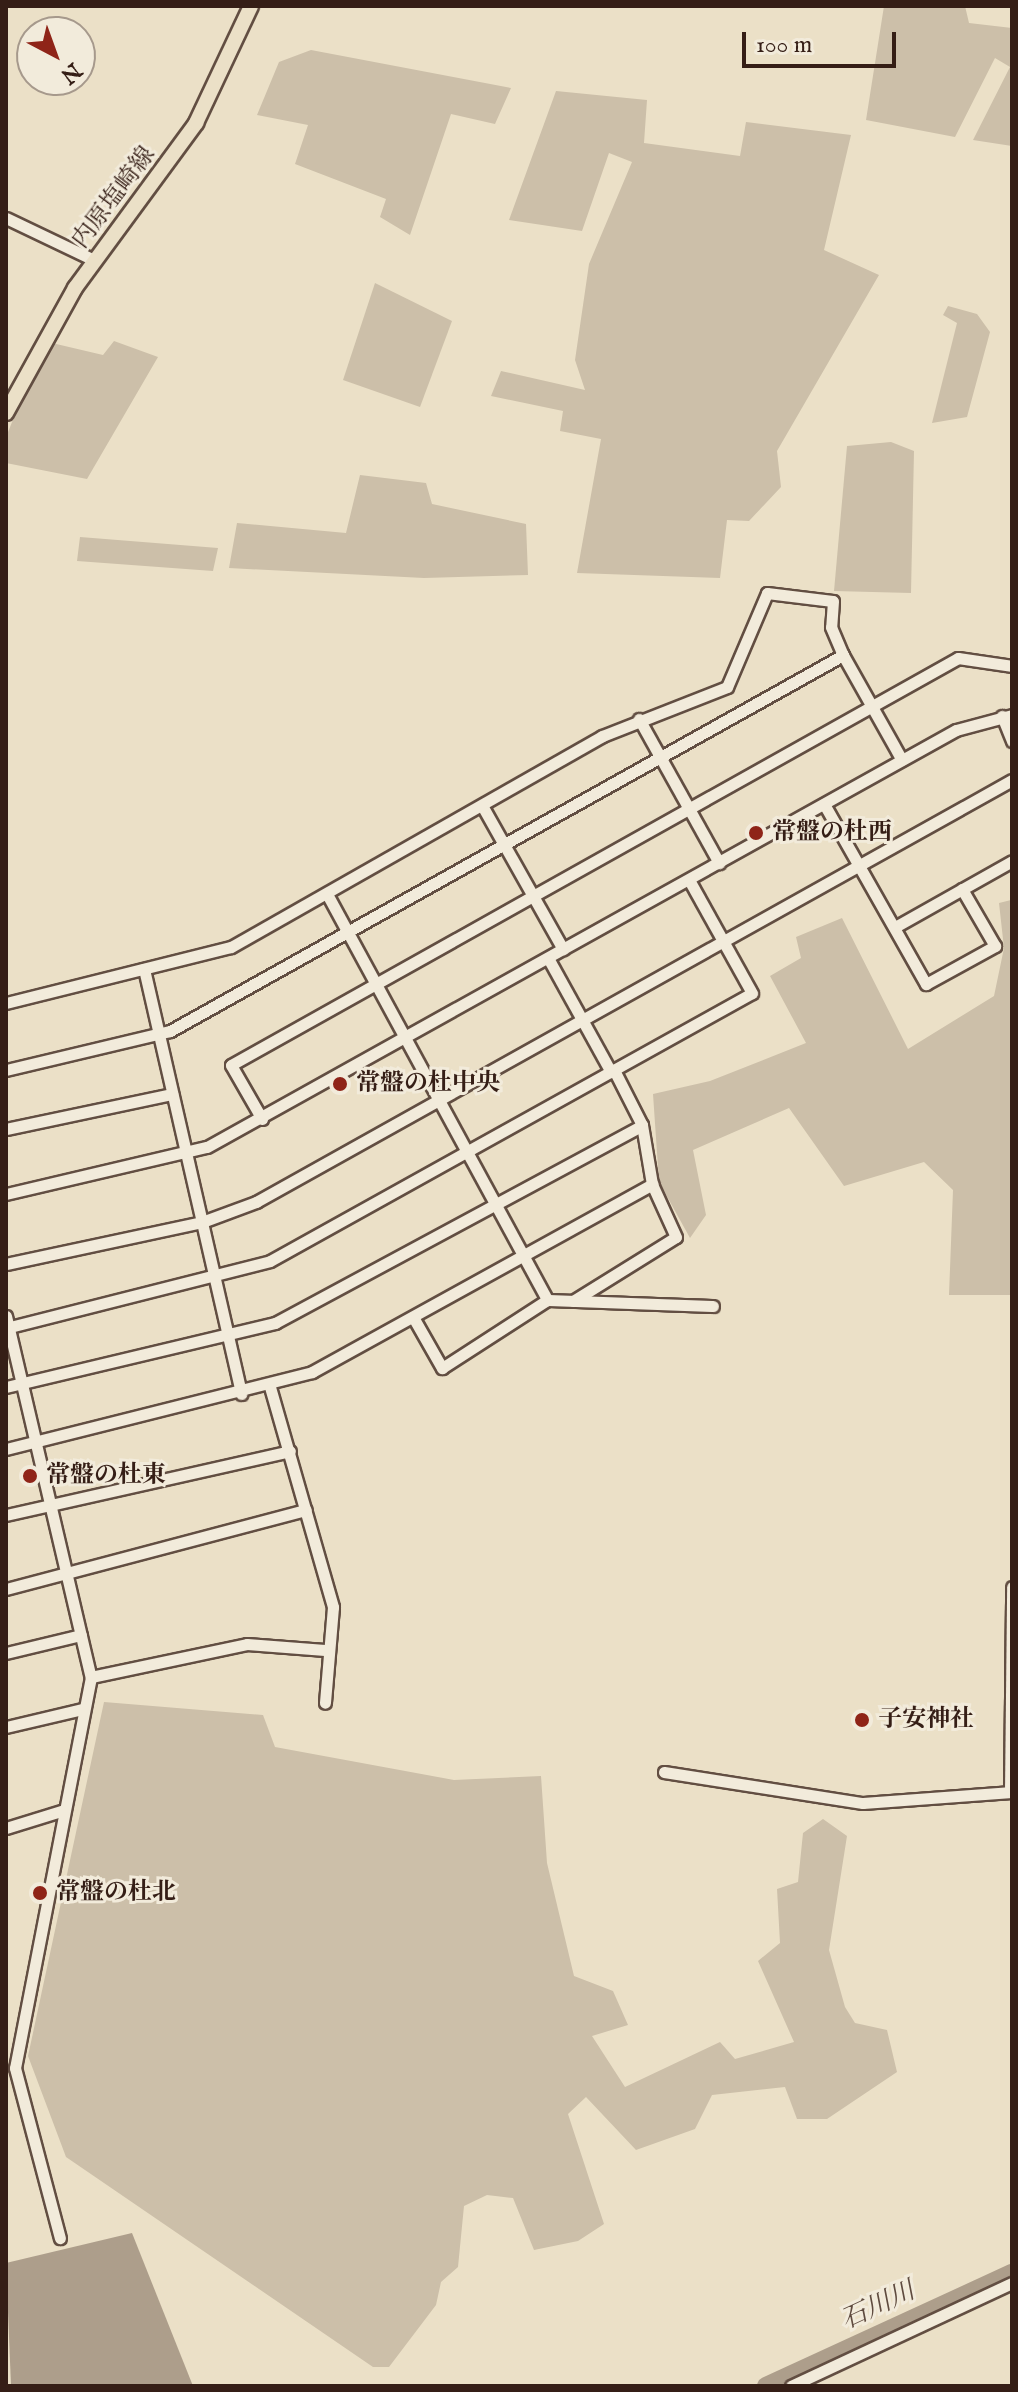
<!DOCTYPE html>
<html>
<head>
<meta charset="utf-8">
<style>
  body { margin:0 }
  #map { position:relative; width:1018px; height:2392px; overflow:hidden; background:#ebe0c7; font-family:"IM FELL English","Noto Serif JP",serif }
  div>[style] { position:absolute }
  .green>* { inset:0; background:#ccbfa9 }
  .water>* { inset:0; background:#ad9e8b }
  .river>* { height:18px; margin:-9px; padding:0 9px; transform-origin:9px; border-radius:9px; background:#ad9e8b }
  .roads { filter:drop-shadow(2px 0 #624e42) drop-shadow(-2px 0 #624e42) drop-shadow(0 2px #624e42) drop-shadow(0 -2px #624e42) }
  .minor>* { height:11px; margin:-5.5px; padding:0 5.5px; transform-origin:5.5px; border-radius:5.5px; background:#f2ebdb }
  .major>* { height:14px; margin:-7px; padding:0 7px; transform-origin:7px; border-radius:7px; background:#ebe0c7 }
  .dots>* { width:22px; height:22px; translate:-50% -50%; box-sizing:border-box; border:4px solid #f2ebdb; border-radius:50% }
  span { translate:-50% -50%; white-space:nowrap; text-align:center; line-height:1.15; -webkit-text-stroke:6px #f2ebdb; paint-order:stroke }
  .street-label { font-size:24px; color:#351e16 }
  .poi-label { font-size:24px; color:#351e16; font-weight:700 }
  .left { translate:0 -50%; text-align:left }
  .water-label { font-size:26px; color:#5f4b3f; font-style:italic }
  .frame { position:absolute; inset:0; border:8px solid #351e16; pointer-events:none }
  .north { position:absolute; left:16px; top:16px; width:80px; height:80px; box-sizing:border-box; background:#f2ebdb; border:2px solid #a6998c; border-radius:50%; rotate:139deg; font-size:22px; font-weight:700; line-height:32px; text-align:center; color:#351e16 }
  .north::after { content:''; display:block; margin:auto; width:28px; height:36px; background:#8f2418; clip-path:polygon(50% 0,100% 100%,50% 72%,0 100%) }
  .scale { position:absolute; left:742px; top:32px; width:154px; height:36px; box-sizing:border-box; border:4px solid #351e16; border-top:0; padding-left:10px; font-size:24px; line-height:28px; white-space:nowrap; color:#351e16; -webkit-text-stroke:6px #f2ebdb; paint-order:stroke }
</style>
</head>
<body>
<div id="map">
  <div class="green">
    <div style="clip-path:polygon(884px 6px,965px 6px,969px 23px,1012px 28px,1012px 146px,973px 140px,1010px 67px,995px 58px,955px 137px,866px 120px)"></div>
    <div style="clip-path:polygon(311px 50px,511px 88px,495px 124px,451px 114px,410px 235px,380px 217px,386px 199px,295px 164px,308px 125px,257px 115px,279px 62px)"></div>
    <div style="clip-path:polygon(556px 91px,647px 100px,644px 143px,740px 156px,746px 122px,851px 135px,824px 250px,879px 275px,777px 451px,781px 487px,749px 521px,727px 520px,720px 578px,577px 573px,601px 439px,560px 431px,563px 411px,491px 396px,501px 371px,585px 390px,575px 360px,589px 264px,632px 162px,609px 153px,582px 231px,509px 220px)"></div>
    <div style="clip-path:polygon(375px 283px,452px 321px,420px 407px,343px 380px)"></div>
    <div style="clip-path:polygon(948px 306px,977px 314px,990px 332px,967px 417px,932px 423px,957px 323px,943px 315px)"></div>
    <div style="clip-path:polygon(114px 341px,158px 357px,87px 479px,6px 463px,6px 437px,33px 370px,52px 343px,103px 355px)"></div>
    <div style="clip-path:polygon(891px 442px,914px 451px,911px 593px,834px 591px,847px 446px)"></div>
    <div style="clip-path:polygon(360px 475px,426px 483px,432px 504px,526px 524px,528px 575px,424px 578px,229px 568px,237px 523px,346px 533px)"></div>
    <div style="clip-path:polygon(80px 537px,218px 548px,213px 571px,77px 561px)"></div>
    <div style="clip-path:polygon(1011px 900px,1012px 1295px,949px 1295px,953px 1190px,924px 1162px,844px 1186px,789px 1108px,693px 1150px,706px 1215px,690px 1238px,659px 1182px,653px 1094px,710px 1081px,806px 1043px,770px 976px,801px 958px,796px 937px,842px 918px,908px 1049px,994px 996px,1004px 948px,999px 903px)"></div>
    <div style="clip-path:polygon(104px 1702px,263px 1715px,275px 1747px,454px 1780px,541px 1776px,547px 1863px,574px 1976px,613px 1991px,628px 2025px,592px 2036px,625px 2087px,720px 2042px,735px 2059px,794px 2042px,758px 1961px,780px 1943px,777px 1889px,798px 1882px,803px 1833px,823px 1819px,847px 1836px,829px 1950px,845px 2007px,855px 2023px,887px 2030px,897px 2072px,827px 2119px,797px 2119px,785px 2087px,712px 2095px,695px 2129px,636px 2150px,586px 2097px,568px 2114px,604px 2224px,578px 2241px,534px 2250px,513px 2198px,487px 2195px,464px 2206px,458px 2267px,441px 2282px,436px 2305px,389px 2367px,373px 2367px,66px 2157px,28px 2056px)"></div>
  </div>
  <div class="water">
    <div style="clip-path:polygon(132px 2233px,193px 2386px,11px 2386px,6px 2263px)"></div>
  </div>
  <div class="river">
    <div style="left:766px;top:2386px;width:271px;rotate:-24.7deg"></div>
  </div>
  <div class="roads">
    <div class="minor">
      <div style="left:6px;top:218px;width:98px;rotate:25.5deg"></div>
      <div style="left:1002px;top:716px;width:27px;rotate:68deg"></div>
      <div style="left:639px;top:719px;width:165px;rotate:60.9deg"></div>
      <div style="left:824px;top:804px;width:207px;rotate:60.5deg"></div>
      <div style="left:926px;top:984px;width:79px;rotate:-28.8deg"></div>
      <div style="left:995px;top:946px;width:66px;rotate:-120.1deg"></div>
      <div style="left:484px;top:809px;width:161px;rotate:60.6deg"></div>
      <div style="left:327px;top:894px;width:462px;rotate:61.5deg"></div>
      <div style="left:895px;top:927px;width:134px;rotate:-29.4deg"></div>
      <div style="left:548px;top:958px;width:130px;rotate:61.1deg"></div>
      <div style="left:144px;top:969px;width:436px;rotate:77.1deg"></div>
      <div style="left:6px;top:1003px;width:232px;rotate:-14deg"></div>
      <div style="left:231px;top:947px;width:427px;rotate:-29.6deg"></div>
      <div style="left:602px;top:736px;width:134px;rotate:-21.4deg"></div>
      <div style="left:727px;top:687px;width:102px;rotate:-66.9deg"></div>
      <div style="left:767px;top:593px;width:66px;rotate:6.9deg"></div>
      <div style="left:833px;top:601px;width:26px;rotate:94deg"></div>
      <div style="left:831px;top:627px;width:30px;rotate:67deg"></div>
      <div style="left:843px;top:655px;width:120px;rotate:60.7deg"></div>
      <div style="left:6px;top:1070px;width:169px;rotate:-13.4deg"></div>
      <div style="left:170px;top:1031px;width:771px;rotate:-29.19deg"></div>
      <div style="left:262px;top:1119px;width:62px;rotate:-119.9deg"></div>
      <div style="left:231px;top:1065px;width:833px;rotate:-29.24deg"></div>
      <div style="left:958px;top:658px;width:55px;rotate:8.4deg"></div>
      <div style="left:6px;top:1129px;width:170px;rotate:-11.9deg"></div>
      <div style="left:6px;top:1194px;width:206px;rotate:-13.2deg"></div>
      <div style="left:207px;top:1147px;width:857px;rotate:-29.11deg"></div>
      <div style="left:956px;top:730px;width:58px;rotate:-15deg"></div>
      <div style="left:6px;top:1264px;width:200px;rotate:-12.1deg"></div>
      <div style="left:202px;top:1222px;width:58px;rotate:-20.3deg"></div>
      <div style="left:256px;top:1202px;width:866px;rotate:-29.17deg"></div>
      <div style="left:573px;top:1301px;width:121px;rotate:-31.9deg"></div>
      <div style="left:676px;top:1237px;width:58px;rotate:-114.4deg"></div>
      <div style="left:652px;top:1184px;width:60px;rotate:-99.6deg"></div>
      <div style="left:642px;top:1125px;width:62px;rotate:-117deg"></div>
      <div style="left:6px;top:1316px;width:371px;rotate:76.8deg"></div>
      <div style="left:91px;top:1677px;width:398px;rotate:101deg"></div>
      <div style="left:15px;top:2068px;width:176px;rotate:75.2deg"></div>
      <div style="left:413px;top:1317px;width:59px;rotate:60.4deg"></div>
      <div style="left:442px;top:1368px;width:125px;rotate:-32.9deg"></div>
      <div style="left:547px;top:1300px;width:166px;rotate:2.1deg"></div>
      <div style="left:6px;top:1328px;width:272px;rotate:-14.2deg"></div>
      <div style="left:270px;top:1261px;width:551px;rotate:-29.07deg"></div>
      <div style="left:752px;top:993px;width:129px;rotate:-119.1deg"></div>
      <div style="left:6px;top:1387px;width:277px;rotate:-13.4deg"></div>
      <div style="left:275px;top:1323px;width:417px;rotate:-28.3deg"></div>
      <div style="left:270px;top:1387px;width:229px;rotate:74deg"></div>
      <div style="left:333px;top:1607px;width:96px;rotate:94.8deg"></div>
      <div style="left:6px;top:1449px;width:316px;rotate:-14.1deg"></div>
      <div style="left:312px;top:1372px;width:389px;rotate:-28.9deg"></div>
      <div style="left:6px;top:1515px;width:291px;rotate:-12.7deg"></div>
      <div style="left:6px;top:1589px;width:310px;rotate:-14.8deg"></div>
      <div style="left:6px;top:1653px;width:77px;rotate:-13.5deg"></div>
      <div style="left:91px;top:1677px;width:159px;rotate:-11.9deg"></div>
      <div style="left:247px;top:1644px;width:78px;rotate:4.4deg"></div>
      <div style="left:6px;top:1727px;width:79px;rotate:-13.2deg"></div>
      <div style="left:664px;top:1772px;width:201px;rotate:8.9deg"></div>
      <div style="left:863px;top:1803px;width:149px;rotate:-4.2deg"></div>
      <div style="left:1010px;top:1792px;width:205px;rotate:-89.4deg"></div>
      <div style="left:6px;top:1828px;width:61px;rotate:-17.2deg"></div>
      <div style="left:791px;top:2386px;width:244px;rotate:-25deg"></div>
    </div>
    <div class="major">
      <div style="left:6px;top:413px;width:143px;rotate:-61.1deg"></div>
      <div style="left:75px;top:288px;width:205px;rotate:-53.7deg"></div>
      <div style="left:196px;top:123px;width:129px;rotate:-64.8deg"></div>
    </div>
  </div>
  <div class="dots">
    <div style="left:756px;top:833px;background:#8f2418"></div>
    <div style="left:340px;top:1084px;background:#8f2418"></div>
    <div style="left:30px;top:1476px;background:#8f2418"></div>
    <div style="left:862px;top:1720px;background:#8f2418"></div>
    <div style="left:40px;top:1893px;background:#8f2418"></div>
  </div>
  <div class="street-label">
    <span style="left:114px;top:198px;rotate:-53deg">内原塩崎線</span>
  </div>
  <div class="poi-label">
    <span class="left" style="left:772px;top:833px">常盤の杜西</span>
    <span class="left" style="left:356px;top:1084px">常盤の杜中央</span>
    <span class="left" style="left:46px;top:1476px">常盤の杜東</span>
    <span class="left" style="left:878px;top:1720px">子安神社</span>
    <span class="left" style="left:56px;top:1893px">常盤の杜北</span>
  </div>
  <div class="water-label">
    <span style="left:878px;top:2306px;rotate:-25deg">石川川</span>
  </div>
  <div class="frame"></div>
  <div class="north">N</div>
  <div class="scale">100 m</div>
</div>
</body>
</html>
